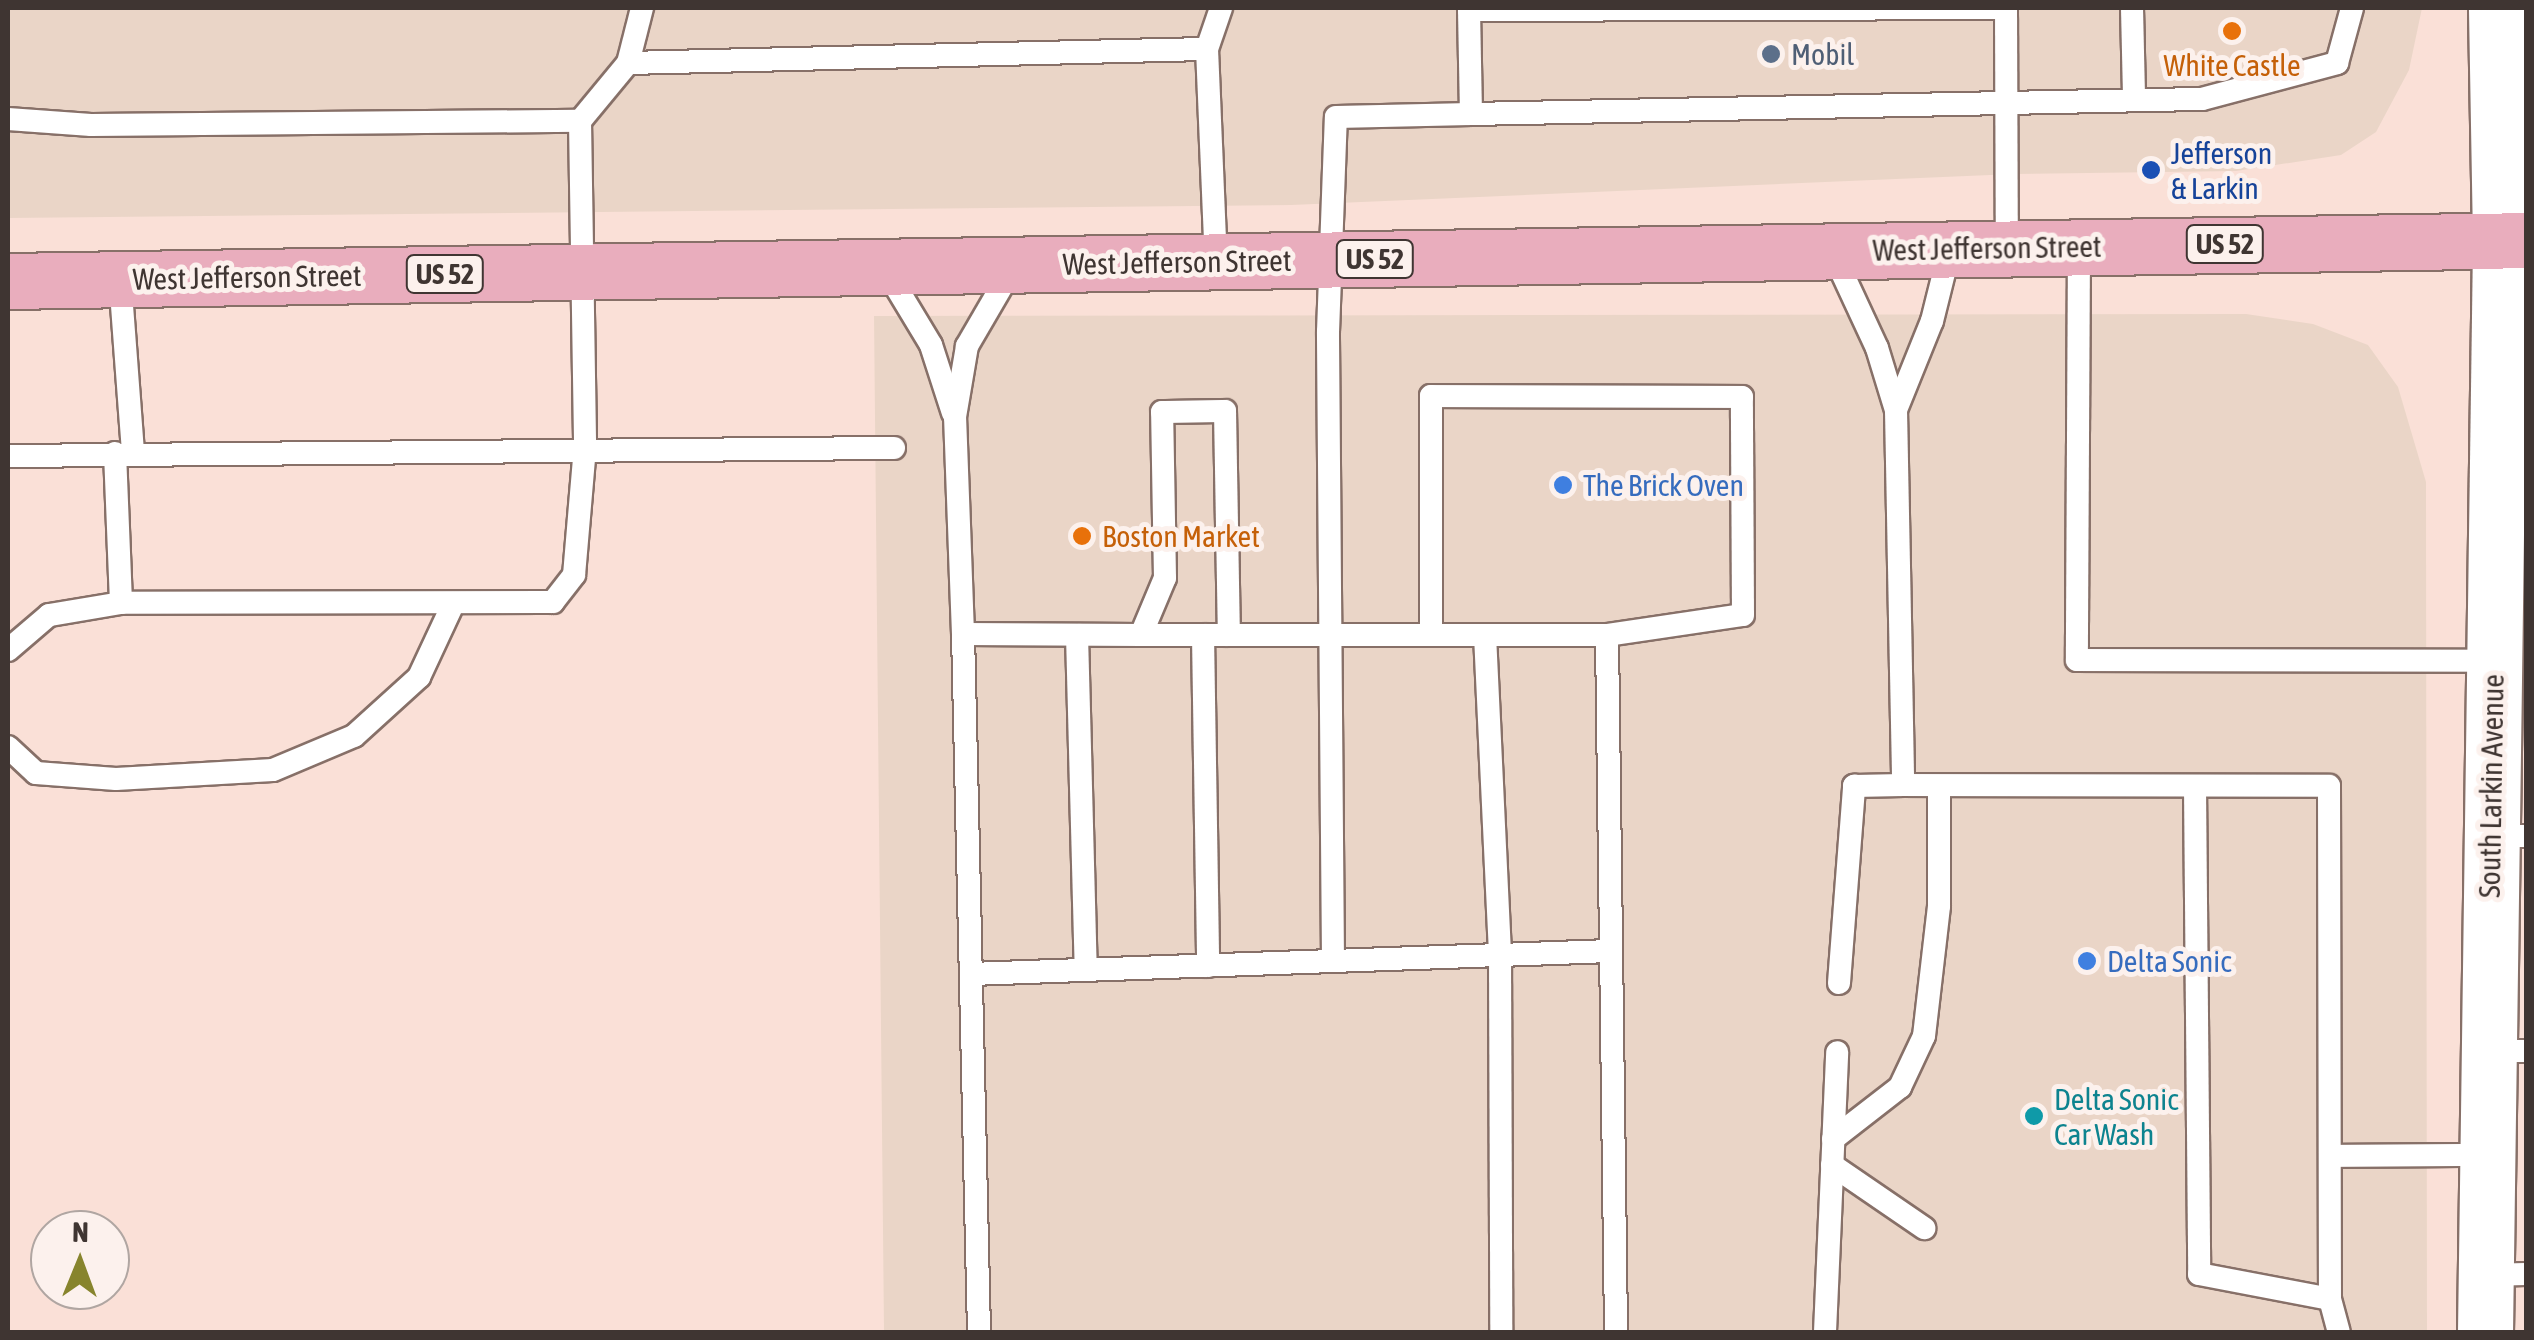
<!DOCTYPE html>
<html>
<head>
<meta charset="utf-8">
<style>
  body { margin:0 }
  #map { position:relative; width:2534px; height:1340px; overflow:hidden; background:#fae0d7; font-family:"Asap Condensed",sans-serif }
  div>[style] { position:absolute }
  .commercial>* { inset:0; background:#ead5c7 }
  .roads { filter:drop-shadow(2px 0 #877068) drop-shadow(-2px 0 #877068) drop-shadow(0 2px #877068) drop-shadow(0 -2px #877068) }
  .service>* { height:22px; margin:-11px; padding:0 11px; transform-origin:11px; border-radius:11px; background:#fff }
  .secondary>* { height:55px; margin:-27.5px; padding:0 27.5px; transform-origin:27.5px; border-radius:27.5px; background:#fff }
  .primary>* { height:55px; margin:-27.5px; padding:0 27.5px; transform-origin:27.5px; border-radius:27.5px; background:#e9adbd }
  .dots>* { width:28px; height:28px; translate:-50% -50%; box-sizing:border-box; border:5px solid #fcf1ed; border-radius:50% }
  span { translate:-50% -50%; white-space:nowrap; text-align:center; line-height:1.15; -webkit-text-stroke:10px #fcf1ed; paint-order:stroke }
  .shield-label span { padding:2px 8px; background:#fcf1ed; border:2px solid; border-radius:8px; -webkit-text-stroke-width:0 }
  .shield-label { font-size:28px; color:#3f3532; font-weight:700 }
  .service-label { font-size:30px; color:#4e5e75 }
  .left { translate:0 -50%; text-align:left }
  .food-label { font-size:30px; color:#c56008 }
  .transit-label { font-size:30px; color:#164399 }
  .street-label { font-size:30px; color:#3f3532 }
  .shop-label { font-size:30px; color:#366cbe }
  .culture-label { font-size:30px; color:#0d838f }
  .frame { position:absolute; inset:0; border:10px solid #3f3532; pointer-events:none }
  .north { position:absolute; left:30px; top:1210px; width:100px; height:100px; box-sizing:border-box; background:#fcf1ed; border:2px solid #b0a6a2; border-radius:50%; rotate:1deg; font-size:28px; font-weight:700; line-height:40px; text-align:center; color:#3f3532 }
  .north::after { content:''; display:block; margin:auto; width:35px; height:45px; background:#87842d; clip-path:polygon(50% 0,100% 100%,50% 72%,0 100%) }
</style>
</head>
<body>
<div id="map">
  <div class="commercial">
    <div style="clip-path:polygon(8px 8px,2422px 8px,2409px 70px,2376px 132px,2341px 155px,2236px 171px,2014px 174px,1291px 205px,8px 218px)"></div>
    <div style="clip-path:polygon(2246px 314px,2313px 324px,2368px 345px,2398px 387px,2426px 482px,2427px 1332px,884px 1332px,874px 316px)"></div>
  </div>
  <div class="roads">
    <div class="service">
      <div style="left:2006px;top:8px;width:240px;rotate:89.8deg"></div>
      <div style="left:2132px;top:8px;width:91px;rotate:88.7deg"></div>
      <div style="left:1469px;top:10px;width:537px;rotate:-0.21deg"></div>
      <div style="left:1207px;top:49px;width:43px;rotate:-71.1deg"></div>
      <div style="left:628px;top:63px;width:57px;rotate:-75.7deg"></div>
      <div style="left:1471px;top:114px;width:731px;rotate:-1.18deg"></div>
      <div style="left:2202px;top:99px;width:140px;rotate:-14.9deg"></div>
      <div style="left:2337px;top:63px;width:57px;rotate:-74.7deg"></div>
      <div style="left:8px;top:119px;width:83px;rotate:4.1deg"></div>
      <div style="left:91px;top:125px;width:489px;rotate:-0.5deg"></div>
      <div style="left:580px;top:121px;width:326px;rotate:89.1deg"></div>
      <div style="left:585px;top:447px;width:128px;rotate:94.9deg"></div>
      <div style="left:574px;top:575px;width:34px;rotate:128deg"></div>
      <div style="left:553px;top:602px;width:432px;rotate:179.9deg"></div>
      <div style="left:121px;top:603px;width:73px;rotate:170.5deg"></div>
      <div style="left:49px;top:615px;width:54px;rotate:139.5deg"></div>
      <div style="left:580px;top:121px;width:75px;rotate:-50.4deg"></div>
      <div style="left:628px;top:63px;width:579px;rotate:-1.39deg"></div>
      <div style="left:1207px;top:49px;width:212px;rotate:87.6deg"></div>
      <div style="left:2079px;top:247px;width:413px;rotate:90.3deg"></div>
      <div style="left:2077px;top:660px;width:416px;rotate:0.1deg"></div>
      <div style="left:1832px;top:251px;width:107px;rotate:65.1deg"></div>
      <div style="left:1877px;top:348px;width:65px;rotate:73deg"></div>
      <div style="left:1896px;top:410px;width:375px;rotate:88.9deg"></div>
      <div style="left:1903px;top:785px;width:426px;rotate:0.1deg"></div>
      <div style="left:2329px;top:786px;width:513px;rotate:89.89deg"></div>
      <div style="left:2330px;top:1299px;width:34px;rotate:75deg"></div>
      <div style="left:884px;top:267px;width:91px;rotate:58.9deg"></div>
      <div style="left:931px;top:345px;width:71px;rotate:72.1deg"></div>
      <div style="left:120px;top:279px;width:174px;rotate:85.7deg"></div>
      <div style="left:1896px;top:410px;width:96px;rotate:-68deg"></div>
      <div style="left:1932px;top:321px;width:74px;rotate:-76deg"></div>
      <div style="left:115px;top:453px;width:150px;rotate:87.7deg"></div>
      <div style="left:8px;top:456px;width:886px;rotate:-0.52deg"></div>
      <div style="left:963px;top:634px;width:217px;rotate:-92.1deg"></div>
      <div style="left:955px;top:417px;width:72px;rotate:-80.4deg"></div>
      <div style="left:967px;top:346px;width:91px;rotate:-59.8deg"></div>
      <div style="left:1077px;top:635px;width:335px;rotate:88.5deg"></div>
      <div style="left:1141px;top:635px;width:62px;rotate:-67.2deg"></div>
      <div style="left:1165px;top:578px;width:166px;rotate:-91deg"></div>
      <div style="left:1162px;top:412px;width:63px;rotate:-0.9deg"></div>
      <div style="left:1225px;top:411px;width:224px;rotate:89deg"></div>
      <div style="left:1203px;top:635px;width:331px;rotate:89.1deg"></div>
      <div style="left:1485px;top:635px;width:320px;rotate:87.3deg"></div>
      <div style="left:1500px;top:955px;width:377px;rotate:89.8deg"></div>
      <div style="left:1607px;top:635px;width:697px;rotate:89.26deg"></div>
      <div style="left:8px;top:747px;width:38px;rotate:43deg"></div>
      <div style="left:36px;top:773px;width:80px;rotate:4.3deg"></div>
      <div style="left:116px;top:779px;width:157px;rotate:-3.3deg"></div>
      <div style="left:273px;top:770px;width:88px;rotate:-22.8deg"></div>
      <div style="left:354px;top:736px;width:88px;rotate:-42.2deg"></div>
      <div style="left:419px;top:677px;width:81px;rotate:-65deg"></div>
      <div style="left:2195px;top:786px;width:488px;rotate:89.5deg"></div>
      <div style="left:2199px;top:1274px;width:133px;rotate:10.8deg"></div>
      <div style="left:2490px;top:836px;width:36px"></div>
      <div style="left:1333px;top:961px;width:629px;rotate:-90.46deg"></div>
      <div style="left:1328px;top:332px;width:215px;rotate:-87.9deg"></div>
      <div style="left:1336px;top:117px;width:135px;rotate:-1.3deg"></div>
      <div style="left:1471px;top:114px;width:106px;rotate:-91.1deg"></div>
      <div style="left:971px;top:974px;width:640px;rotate:-2.06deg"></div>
      <div style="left:1839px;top:983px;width:198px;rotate:-85.6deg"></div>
      <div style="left:1854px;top:786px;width:49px;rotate:-1.2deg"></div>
      <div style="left:2487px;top:1051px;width:39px"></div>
      <div style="left:1833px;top:1139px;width:85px;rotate:-37.8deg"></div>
      <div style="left:1900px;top:1087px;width:56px;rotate:-64.8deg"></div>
      <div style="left:1924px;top:1036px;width:131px;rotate:-83.4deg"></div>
      <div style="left:1939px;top:906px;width:120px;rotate:-90deg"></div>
      <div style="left:2330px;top:1156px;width:156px;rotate:-0.4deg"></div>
      <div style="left:1832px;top:1165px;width:112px;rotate:34.4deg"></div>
      <div style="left:2485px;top:1275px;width:41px;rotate:-1.4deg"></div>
      <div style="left:979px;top:1332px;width:698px;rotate:-91.31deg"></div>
      <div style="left:963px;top:634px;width:178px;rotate:0.3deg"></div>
      <div style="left:1141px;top:635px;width:466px"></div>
      <div style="left:1607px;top:635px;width:137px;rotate:-8.4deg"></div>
      <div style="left:1743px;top:615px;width:218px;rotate:-90.3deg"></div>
      <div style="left:1742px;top:397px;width:311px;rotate:-179.8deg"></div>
      <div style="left:1431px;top:396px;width:239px;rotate:90deg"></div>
      <div style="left:1825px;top:1332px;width:280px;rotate:-87.5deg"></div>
    </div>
    <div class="secondary">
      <div style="left:2485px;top:1332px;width:1093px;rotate:-89.21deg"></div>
      <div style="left:2500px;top:239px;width:231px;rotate:-91deg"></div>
    </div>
    <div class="primary">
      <div style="left:8px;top:281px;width:2518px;rotate:-0.93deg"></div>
    </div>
  </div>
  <div class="dots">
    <div style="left:2232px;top:31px;background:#e8710a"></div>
    <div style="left:1771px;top:54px;background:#5c6f8a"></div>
    <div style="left:2151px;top:170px;background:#1a4fb4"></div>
    <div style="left:1563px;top:485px;background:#3f7fe0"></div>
    <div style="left:1082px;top:536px;background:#e8710a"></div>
    <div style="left:2087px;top:961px;background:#3f7fe0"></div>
    <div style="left:2034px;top:1116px;background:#0f9aa8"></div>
  </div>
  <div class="shield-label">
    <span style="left:2225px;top:244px">US 52</span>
    <span style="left:1375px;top:259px">US 52</span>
    <span style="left:445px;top:274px">US 52</span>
  </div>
  <div class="service-label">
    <span class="left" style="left:1791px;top:54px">Mobil</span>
  </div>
  <div class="food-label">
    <span style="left:2232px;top:65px">White Castle</span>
    <span class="left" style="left:1102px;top:536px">Boston Market</span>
  </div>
  <div class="transit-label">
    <span class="left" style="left:2171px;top:170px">Jefferson<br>&amp; Larkin</span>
  </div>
  <div class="street-label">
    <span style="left:1987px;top:248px;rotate:-1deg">West Jefferson Street</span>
    <span style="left:1177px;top:262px;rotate:-1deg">West Jefferson Street</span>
    <span style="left:247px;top:277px;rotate:-1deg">West Jefferson Street</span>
    <span style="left:2491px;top:786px;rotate:-89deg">South Larkin Avenue</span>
  </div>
  <div class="shop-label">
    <span class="left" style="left:1583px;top:485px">The Brick Oven</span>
    <span class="left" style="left:2107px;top:961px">Delta Sonic</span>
  </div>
  <div class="culture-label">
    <span class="left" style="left:2054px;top:1116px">Delta Sonic<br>Car Wash</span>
  </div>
  <div class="frame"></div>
  <div class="north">N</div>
</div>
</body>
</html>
